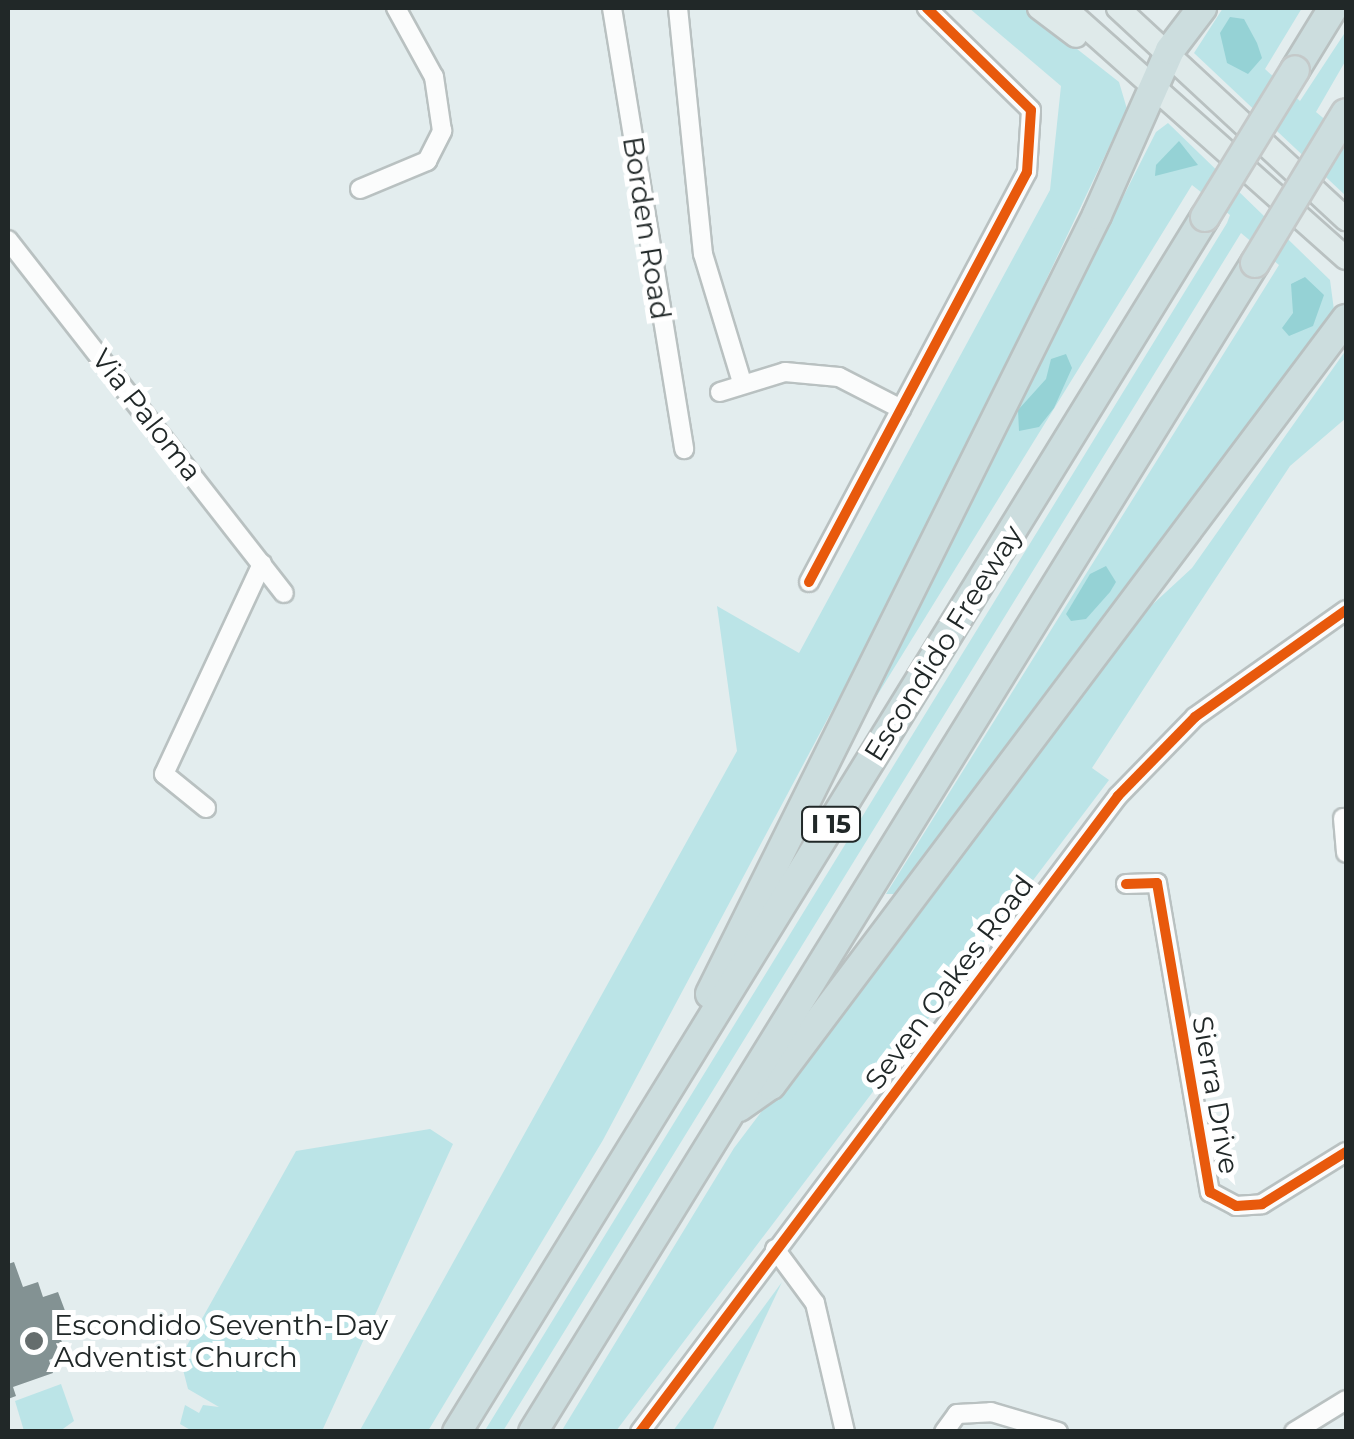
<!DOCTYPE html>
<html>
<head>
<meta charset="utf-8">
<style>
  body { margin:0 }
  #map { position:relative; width:1354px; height:1439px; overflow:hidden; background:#e3edee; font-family:Montserrat,sans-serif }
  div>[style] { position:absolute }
  .green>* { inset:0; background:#bbe4e7 }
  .forest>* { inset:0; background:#95d2d5 }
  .building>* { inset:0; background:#839293 }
  .roads { filter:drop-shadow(2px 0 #b9c1c1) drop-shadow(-2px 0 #b9c1c1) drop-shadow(0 2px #b9c1c1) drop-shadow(0 -2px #b9c1c1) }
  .minor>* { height:18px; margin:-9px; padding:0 9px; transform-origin:9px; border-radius:9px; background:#fbfcfc }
  .major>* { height:22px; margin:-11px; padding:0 11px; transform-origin:11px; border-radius:11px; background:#dfeaea }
  .highway>* { height:28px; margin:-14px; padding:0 14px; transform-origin:14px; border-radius:14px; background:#ccddde }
  .bridges { filter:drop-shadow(2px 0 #c4c9c9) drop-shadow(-2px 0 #c4c9c9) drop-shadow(0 2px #c4c9c9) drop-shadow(0 -2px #c4c9c9) }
  .highway-bridge>* { height:28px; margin:-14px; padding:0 14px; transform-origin:14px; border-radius:14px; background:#ccddde }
  .cycleway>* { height:10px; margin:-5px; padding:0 5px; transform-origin:5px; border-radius:5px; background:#e8590c }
  .dots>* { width:28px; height:28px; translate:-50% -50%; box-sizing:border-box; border:5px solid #fff; border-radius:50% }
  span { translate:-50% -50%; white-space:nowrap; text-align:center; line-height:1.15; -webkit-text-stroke:10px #fff; paint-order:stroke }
  .shield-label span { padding:2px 8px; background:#fff; border:2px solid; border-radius:8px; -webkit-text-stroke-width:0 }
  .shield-label { font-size:25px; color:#212828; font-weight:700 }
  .street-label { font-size:28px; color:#212828 }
  .poi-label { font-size:28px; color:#212828 }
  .left { translate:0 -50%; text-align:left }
  .frame { position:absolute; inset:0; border:10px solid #212828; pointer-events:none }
</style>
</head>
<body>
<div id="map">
  <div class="green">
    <div style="clip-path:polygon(969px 8px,1025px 8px,1119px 82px,1127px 109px,924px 538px,603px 1140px,428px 1431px,359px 1432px,737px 751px,717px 606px,799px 653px,1050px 190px,1061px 86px)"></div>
    <div style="clip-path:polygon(1223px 8px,1302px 8px,1265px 69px,1300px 101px,1346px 31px,1346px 60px,1316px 112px,1346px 137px,1346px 196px,1194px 53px)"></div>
    <div style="clip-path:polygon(1168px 123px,1330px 280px,1334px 310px,900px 894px,886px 894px,1279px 265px,1241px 233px,503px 1431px,484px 1432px,1227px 223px,1230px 215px,1192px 185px,841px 754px,1156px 132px)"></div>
    <div style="clip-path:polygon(1346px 350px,1346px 418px,1290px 466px,1208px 590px,1092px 768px,1109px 780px,616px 1431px,561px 1432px,734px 1148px,1126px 629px,1192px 568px)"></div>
    <div style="clip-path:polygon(430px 1129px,453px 1144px,322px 1431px,194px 1432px,180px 1424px,185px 1405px,199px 1413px,203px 1405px,219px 1407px,188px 1389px,180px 1358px,296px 1151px)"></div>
    <div style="clip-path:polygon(782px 1282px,712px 1431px,673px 1431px)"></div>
    <div style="clip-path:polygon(61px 1384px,74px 1421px,60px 1431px,24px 1431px,15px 1401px)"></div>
  </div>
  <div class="forest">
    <div style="clip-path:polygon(1230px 17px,1244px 19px,1257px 43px,1262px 58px,1248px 74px,1227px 63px,1220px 33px)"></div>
    <div style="clip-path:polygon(1179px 141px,1198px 165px,1155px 176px,1156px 165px)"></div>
    <div style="clip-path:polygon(1305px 277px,1324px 295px,1313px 326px,1289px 336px,1282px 328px,1293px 313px,1291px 284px)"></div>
    <div style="clip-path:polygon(1066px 354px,1072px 368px,1054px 408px,1039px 427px,1019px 431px,1018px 410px,1046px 379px,1051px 359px)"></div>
    <div style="clip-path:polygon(1106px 566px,1116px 582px,1110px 592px,1086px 619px,1071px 621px,1066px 614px,1090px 574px)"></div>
  </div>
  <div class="building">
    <div style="clip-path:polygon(14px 1262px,23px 1287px,38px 1282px,43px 1297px,58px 1292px,70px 1324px,57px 1329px,66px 1353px,49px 1360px,53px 1373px,13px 1387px,16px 1396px,8px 1399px,8px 1264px)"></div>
  </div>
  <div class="roads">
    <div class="minor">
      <div style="left:612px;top:8px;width:447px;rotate:80.7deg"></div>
      <div style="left:678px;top:8px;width:247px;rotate:84.2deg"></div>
      <div style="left:703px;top:254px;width:134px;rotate:73.1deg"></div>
      <div style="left:360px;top:189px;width:73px;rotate:-22.7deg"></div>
      <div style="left:427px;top:161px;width:34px;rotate:-63deg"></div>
      <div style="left:442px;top:131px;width:55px;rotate:-98.4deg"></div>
      <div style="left:434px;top:77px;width:79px;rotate:-118.8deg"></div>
      <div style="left:8px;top:240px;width:448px;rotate:52deg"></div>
      <div style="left:720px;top:392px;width:68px;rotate:-17.1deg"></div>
      <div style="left:785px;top:372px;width:54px;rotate:5.3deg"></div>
      <div style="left:839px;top:377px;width:70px;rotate:27.3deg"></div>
      <div style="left:809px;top:582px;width:464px;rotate:-62deg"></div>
      <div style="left:1027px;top:172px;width:62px;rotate:-86.3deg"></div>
      <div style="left:1031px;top:110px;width:146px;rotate:-135.6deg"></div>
      <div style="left:206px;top:808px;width:54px;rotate:-141deg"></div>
      <div style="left:164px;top:774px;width:232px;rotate:-65deg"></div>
      <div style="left:1343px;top:818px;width:35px;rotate:85deg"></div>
      <div style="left:1126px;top:884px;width:31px;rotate:-2deg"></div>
      <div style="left:1157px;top:883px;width:314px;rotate:80.3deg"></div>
      <div style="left:1210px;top:1192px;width:30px;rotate:28deg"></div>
      <div style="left:1236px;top:1206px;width:26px;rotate:-4deg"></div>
      <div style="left:1262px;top:1204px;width:99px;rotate:-31.8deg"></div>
      <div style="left:775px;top:1249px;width:67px;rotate:53.5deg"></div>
      <div style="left:815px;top:1303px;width:132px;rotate:76.9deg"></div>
      <div style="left:640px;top:1432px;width:796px;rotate:-53.07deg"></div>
      <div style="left:1118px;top:796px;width:110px;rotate:-45.7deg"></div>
      <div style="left:1195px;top:717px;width:185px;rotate:-35.3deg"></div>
      <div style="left:944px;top:1432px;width:22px;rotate:-54deg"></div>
      <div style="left:957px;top:1414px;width:34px;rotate:-3deg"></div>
      <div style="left:991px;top:1412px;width:70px;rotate:16.6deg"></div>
      <div style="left:1294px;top:1432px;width:61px;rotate:-31.6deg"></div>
    </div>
    <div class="major">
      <div style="left:1039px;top:8px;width:46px;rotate:37.1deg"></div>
      <div style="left:1065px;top:8px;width:376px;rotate:41.7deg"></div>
      <div style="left:1118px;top:8px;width:311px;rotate:42.8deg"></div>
    </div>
    <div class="highway">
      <div style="left:1295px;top:70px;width:73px;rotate:-58.5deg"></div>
      <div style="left:710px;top:994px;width:870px;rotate:-63.58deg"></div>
      <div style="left:1097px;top:215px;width:180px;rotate:-66.1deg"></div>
      <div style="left:1170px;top:50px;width:53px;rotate:-52.7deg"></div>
      <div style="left:739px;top:1107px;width:39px;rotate:-35deg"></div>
      <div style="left:771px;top:1085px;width:958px;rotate:-53.11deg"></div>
      <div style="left:457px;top:1432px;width:1427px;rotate:-58.38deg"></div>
      <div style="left:533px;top:1432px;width:1374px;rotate:-58.3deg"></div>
    </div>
  </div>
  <div class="bridges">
    <div class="highway-bridge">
      <div style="left:1205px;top:217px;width:172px;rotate:-58.5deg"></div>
      <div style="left:1255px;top:263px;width:175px;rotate:-58.8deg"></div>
    </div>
  </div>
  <div class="cycleway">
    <div style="left:809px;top:582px;width:464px;rotate:-62deg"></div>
    <div style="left:1027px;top:172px;width:62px;rotate:-86.3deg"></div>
    <div style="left:1031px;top:110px;width:146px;rotate:-135.6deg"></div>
    <div style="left:1126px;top:884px;width:31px;rotate:-2deg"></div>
    <div style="left:1157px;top:883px;width:314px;rotate:80.3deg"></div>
    <div style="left:1210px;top:1192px;width:30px;rotate:28deg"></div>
    <div style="left:1236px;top:1206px;width:26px;rotate:-4deg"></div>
    <div style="left:1262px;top:1204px;width:99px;rotate:-31.8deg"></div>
    <div style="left:640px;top:1432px;width:796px;rotate:-53.07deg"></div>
    <div style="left:1118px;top:796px;width:110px;rotate:-45.7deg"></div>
    <div style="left:1195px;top:717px;width:185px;rotate:-35.3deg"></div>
  </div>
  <div class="dots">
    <div style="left:34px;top:1341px;background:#656d6d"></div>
  </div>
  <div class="shield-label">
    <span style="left:831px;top:824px">I 15</span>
  </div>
  <div class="street-label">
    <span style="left:647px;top:228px;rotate:81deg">Borden Road</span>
    <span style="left:147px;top:415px;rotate:52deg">Via Paloma</span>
    <span style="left:943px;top:643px;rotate:-58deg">Escondido Freeway</span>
    <span style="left:949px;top:982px;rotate:-53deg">Seven Oakes Road</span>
    <span style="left:1216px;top:1095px;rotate:80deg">Sierra Drive</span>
  </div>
  <div class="poi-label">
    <span class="left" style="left:54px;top:1341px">Escondido Seventh-Day<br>Adventist Church</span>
  </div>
  <div class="frame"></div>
</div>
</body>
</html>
